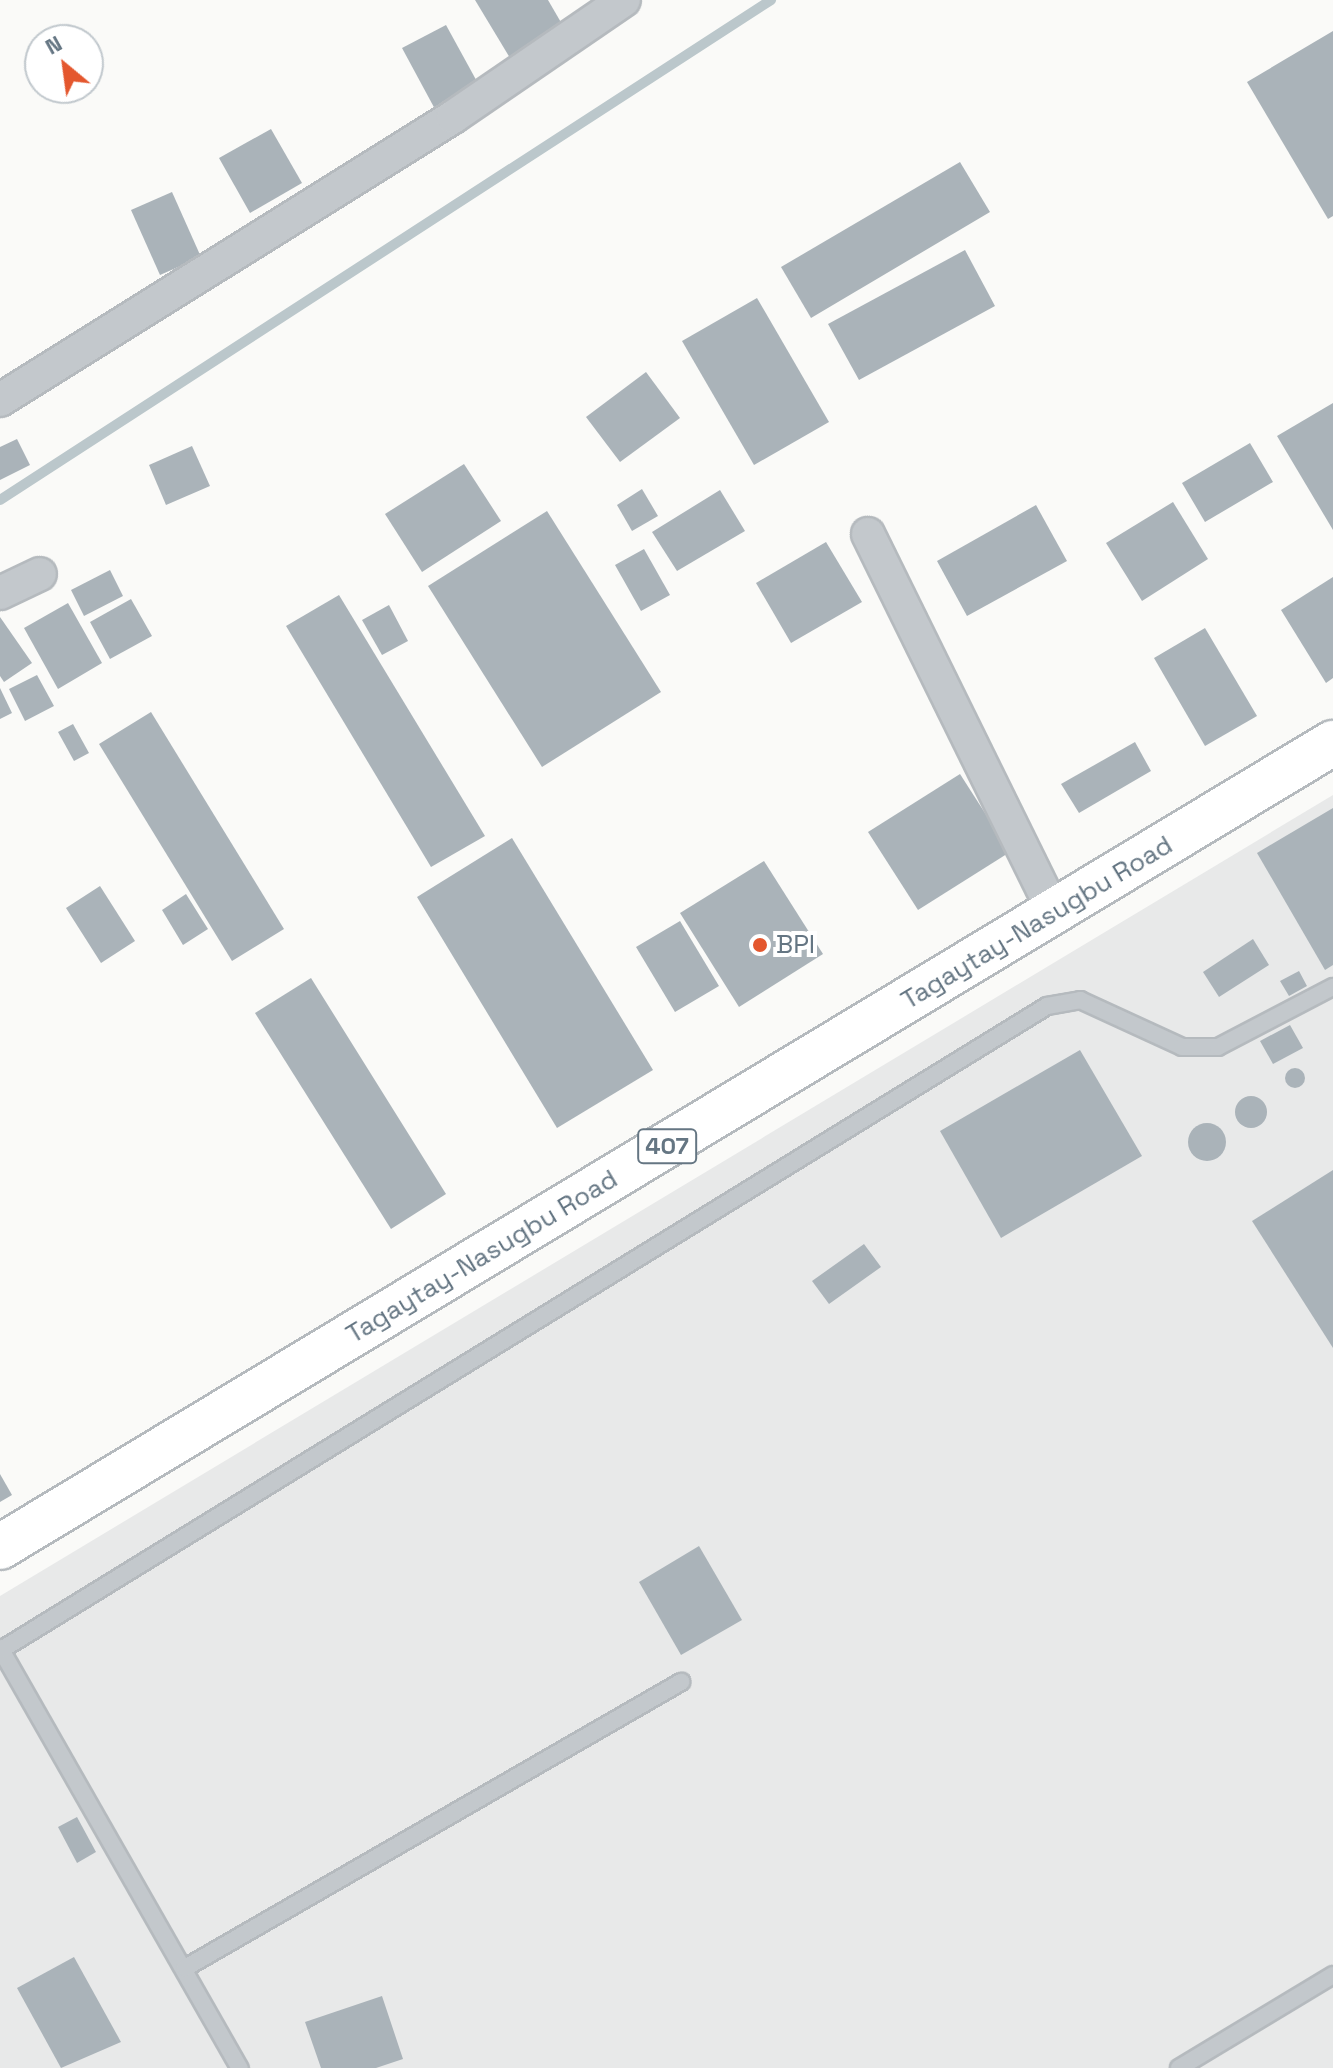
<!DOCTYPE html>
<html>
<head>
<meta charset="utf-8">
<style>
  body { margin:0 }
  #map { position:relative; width:1333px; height:2068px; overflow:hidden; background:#fafaf8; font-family:"Space Grotesk",sans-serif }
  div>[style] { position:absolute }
  .built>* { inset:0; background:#e8e9e9 }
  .stream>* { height:10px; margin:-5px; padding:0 5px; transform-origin:5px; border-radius:5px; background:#bbc7cb }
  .building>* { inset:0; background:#aab3b9 }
  .round { border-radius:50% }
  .roads { filter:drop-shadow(2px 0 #b5babe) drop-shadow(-2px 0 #b5babe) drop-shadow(0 2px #b5babe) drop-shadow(0 -2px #b5babe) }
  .service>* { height:16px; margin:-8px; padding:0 8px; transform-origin:8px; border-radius:8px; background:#c3c8cc }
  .minor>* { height:32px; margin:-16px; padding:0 16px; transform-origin:16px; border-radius:16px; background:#c3c8cc }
  .primary>* { height:44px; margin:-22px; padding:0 22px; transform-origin:22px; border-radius:22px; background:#fff }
  .dots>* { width:22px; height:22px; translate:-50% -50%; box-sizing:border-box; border:4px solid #fff; border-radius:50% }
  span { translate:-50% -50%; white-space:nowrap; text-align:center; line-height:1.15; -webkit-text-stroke:8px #fff; paint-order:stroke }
  .shield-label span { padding:2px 6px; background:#fff; border:2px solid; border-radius:6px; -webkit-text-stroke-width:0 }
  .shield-label { font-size:24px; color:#657683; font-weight:700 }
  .street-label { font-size:26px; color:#657683 }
  .poi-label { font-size:26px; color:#657683 }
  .left { translate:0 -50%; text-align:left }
  .north { position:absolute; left:24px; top:24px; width:80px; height:80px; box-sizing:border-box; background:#fff; border:2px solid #c1c8cd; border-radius:50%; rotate:331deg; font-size:22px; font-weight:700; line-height:32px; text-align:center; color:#657683 }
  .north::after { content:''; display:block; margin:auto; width:28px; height:36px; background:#e4572e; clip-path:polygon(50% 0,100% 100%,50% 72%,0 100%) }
</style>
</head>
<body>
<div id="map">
  <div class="built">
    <div style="clip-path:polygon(1333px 795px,1333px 2068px,0 2068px,0 1596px)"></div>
  </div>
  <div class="stream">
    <div style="left:0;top:500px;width:919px;rotate:-32.96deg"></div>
  </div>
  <div class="building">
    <div style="clip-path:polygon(475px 0,548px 0,566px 31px,513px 63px)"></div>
    <div style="clip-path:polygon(446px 25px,480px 87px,436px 111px,402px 48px)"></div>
    <div style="clip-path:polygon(1333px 31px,1333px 216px,1328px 219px,1247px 82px)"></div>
    <div style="clip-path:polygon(271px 129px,302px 183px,250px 213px,219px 158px)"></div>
    <div style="clip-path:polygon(960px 162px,990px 212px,811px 318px,781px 267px)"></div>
    <div style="clip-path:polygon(172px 192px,201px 257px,160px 275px,131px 210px)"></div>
    <div style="clip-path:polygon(965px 250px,995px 306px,859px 380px,828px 324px)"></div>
    <div style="clip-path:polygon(757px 298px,829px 422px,754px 465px,682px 341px)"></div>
    <div style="clip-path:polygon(646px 372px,680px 418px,620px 462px,586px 417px)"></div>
    <div style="clip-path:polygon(1333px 403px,1333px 530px,1277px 436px)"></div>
    <div style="clip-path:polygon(17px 439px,30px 465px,0 480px,0 447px)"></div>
    <div style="clip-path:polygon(1250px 443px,1273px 482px,1205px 522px,1182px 483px)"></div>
    <div style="clip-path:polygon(192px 446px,210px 486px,166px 505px,149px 465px)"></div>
    <div style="clip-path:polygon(464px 464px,501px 521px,422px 572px,385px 514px)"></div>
    <div style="clip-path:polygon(642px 489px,658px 516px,632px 531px,617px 505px)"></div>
    <div style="clip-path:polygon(720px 490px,745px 531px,677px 571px,652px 532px)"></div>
    <div style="clip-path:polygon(1173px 502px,1208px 559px,1142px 601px,1106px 543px)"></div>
    <div style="clip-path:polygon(1036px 505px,1067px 561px,967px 616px,937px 561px)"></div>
    <div style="clip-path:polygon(547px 511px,661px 692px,542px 767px,428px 586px)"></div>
    <div style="clip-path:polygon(826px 542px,862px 602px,791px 643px,756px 583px)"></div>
    <div style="clip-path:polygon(644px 549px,670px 595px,641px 611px,615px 565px)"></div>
    <div style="clip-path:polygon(110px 570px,123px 596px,84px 616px,71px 590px)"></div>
    <div style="clip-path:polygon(1333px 577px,1333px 678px,1326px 683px,1281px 610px)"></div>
    <div style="clip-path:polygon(339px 595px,485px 836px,431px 867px,286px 626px)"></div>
    <div style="clip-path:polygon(131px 599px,152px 636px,110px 659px,90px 622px)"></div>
    <div style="clip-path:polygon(68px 603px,102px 663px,58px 689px,24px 628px)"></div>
    <div style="clip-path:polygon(389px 605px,408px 641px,382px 655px,362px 620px)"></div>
    <div style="clip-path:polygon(0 617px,32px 663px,4px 682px,0 676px)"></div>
    <div style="clip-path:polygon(1205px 628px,1257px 716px,1205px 746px,1154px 658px)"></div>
    <div style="clip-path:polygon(37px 675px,54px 706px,25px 721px,9px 689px)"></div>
    <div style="clip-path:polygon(0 688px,12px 713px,0 719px)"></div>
    <div style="clip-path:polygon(151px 712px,284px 929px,232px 961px,99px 744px)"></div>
    <div style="clip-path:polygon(73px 724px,89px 753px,74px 761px,58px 732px)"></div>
    <div style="clip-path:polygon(1135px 742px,1151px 771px,1079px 813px,1061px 784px)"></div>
    <div style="clip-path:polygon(960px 774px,1010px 852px,918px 910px,868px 832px)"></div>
    <div style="clip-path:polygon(1333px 808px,1333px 965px,1325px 970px,1257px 853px)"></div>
    <div style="clip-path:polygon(512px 838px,653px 1070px,557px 1128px,417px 897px)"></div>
    <div style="clip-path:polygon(764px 861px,823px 954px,739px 1007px,680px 913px)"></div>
    <div style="clip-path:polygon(100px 886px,135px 941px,101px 963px,66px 908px)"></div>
    <div style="clip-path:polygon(186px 894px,208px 929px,183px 945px,162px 910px)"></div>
    <div style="clip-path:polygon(680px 921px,719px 986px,675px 1012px,636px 947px)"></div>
    <div style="clip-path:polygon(1253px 939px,1269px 965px,1219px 997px,1203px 972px)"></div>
    <div style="clip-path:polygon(1299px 971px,1307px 986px,1289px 996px,1280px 981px)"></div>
    <div style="clip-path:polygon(311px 978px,446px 1194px,391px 1229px,255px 1013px)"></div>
    <div style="clip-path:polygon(1290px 1025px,1303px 1048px,1273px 1064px,1260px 1041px)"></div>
    <div style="clip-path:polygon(1080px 1050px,1142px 1156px,1001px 1238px,940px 1131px)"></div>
    <div class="round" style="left:1285px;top:1068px;width:20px;height:20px"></div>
    <div class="round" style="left:1235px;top:1096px;width:32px;height:32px"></div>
    <div class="round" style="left:1188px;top:1123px;width:38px;height:38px"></div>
    <div style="clip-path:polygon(1333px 1170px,1333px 1348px,1252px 1221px)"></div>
    <div style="clip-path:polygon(864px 1244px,881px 1267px,829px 1304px,812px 1281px)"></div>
    <div style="clip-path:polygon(0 1474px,12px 1495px,0 1502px)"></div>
    <div style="clip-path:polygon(699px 1546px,742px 1620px,681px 1655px,639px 1582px)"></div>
    <div style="clip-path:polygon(77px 1817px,96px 1852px,77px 1863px,58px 1827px)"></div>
    <div style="clip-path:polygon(74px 1957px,121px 2042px,61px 2068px,17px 1988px)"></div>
    <div style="clip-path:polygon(382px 1996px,403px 2059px,376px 2068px,321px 2068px,305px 2022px)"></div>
  </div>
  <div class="roads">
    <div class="service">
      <div style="left:0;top:1648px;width:484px;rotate:60.3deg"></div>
      <div style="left:1px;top:1650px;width:1228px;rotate:-31.62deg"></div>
      <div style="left:1047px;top:1006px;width:34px;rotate:-10deg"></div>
      <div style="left:1080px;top:1000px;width:112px;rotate:24.7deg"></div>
      <div style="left:1182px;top:1047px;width:36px"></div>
      <div style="left:1218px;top:1047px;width:130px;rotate:-27.6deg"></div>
      <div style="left:185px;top:1968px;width:573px;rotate:-29.97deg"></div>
      <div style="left:1179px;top:2068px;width:180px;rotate:-31.1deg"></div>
    </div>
    <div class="minor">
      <div style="left:0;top:400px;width:534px;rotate:-31.99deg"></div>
      <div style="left:453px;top:117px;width:207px;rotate:-34.4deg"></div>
      <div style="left:868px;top:534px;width:421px;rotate:63.8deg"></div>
      <div style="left:0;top:593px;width:44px;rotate:-25.4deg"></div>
    </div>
    <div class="primary">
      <div style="left:0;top:1547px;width:1557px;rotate:-31.1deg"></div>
    </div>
  </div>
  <div class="dots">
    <div style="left:760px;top:945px;background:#e4572e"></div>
  </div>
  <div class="shield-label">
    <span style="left:667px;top:1146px">407</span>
  </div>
  <div class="street-label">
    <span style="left:1037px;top:923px;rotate:-31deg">Tagaytay-Nasugbu Road</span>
    <span style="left:482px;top:1257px;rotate:-31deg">Tagaytay-Nasugbu Road</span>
  </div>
  <div class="poi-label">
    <span class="left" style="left:776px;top:945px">BPI</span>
  </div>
  <div class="north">N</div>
</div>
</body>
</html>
